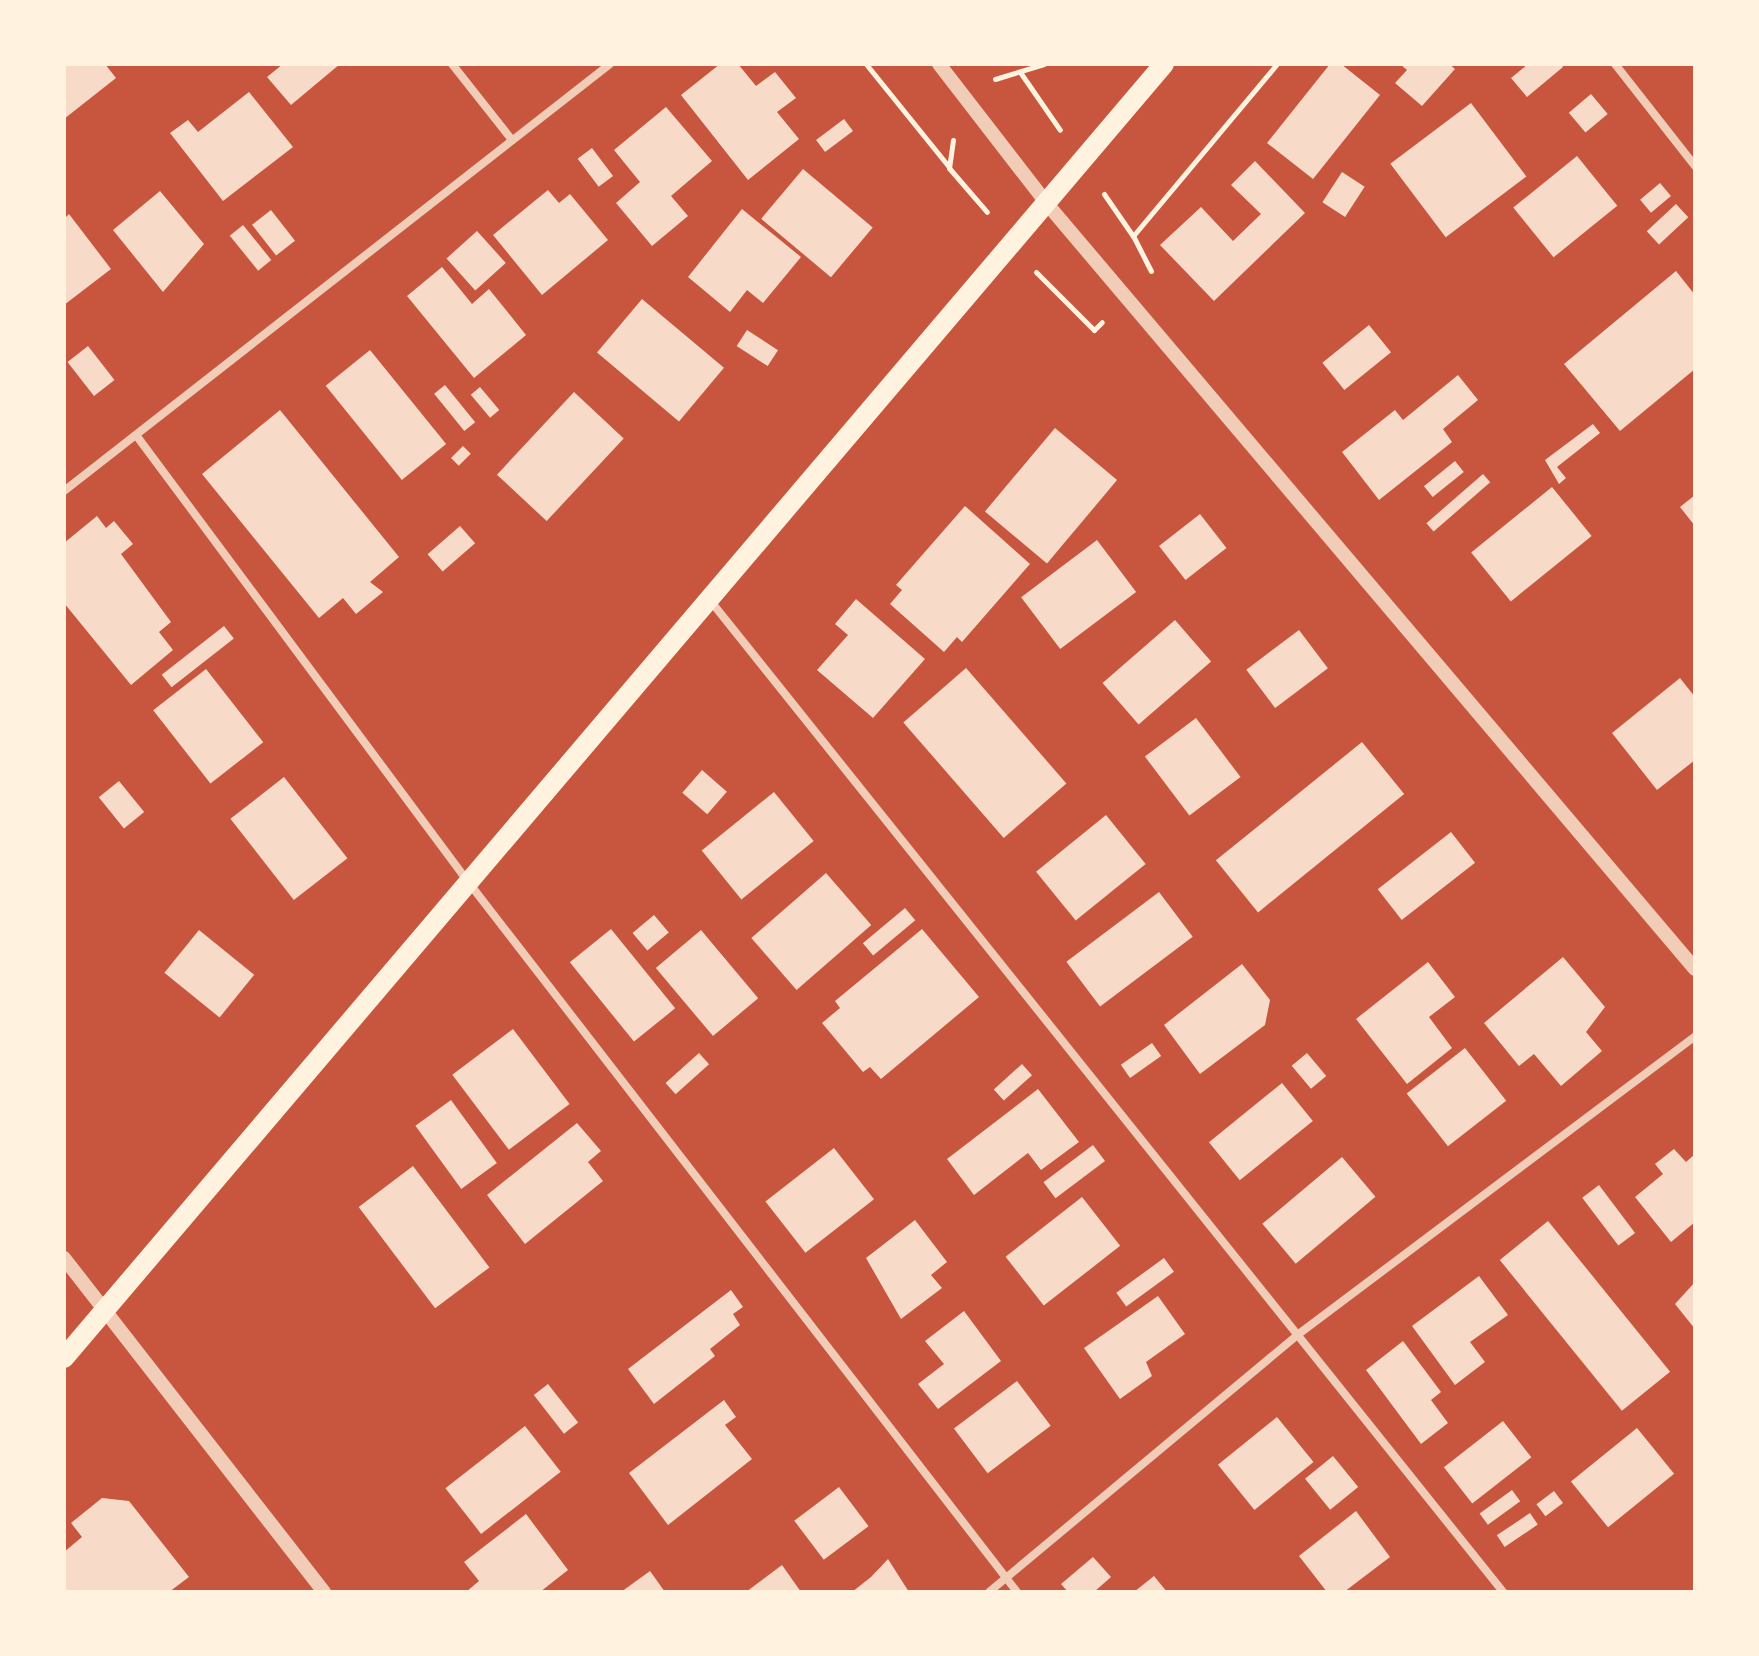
<!DOCTYPE html>
<style>
body{margin:0}
#map{position:relative;width:1759px;height:1656px;overflow:hidden;background:#c8553d;font-family:"Alegreya Sans",sans-serif}
div>[style]{position:absolute}
.building>*{inset:0;background:#f7dbc8;transform-origin:0 0}
.path>*{height:5px;margin:-2.5px;padding:0 2.5px;transform-origin:2.5px;border-radius:2.5px;background:#fff3e0}
.minor>*{height:8px;margin:-4px;padding:0 4px;transform-origin:4px;border-radius:4px;background:#f1ccb7}
.tertiary>*{height:14px;margin:-7px;padding:0 7px;transform-origin:7px;border-radius:7px;background:#f1ccb7}
.primary>*{height:20px;margin:-10px;padding:0 10px;transform-origin:10px;border-radius:10px;background:#fff3e0}
span{translate:-50% -50%;white-space:nowrap;text-align:center;line-height:1.15;-webkit-text-stroke:8px #fff3e0;paint-order:stroke}
.frame{position:absolute;inset:0;border:66px solid #fff3e0;pointer-events:none}
</style>
<div id="map">
<div class="building">
<i style="clip-path:polygon(64px 64px,105px 64px,116px 78px,64px 119px)"></i>
<i style="clip-path:polygon(283px 64px,340px 64px,291px 105px,267px 77px)"></i>
<i style="clip-path:polygon(720px 64px,738px 64px,756px 86px,775px 72px,796px 98px,777px 112px,799px 139px,748px 180px,681px 95px)"></i>
<i style="clip-path:polygon(1330px 64px,1341px 64px,1380px 95px,1313px 179px,1267px 143px)"></i>
<i style="clip-path:polygon(1400px 64px,1449px 64px,1455px 69px,1422px 106px,1395px 83px,1407px 70px)"></i>
<i style="clip-path:polygon(1528px 64px,1561px 64px,1563px 67px,1527px 97px,1511px 78px)"></i>
<i style="clip-path:polygon(249px 92px,293px 147px,223px 201px,170px 133px,188px 120px,198px 132px)"></i>
<i style="left:1591px;top:94px;width:26px;height:29px;rotate:50deg"></i>
<i style="left:1471px;top:103px;width:92px;height:101px;rotate:53deg"></i>
<i style="clip-path:polygon(666px 107px,712px 161px,671px 196px,688px 216px,652px 246px,616px 203px,640px 182px,614px 150px)"></i>
<i style="left:844px;top:119px;width:15px;height:35px;rotate:53deg"></i>
<i style="left:592px;top:148px;width:35px;height:18px;rotate:53deg"></i>
<i style="left:1577px;top:156px;width:64px;height:82px;rotate:51deg"></i>
<i style="clip-path:polygon(1255px 161px,1305px 213px,1214px 301px,1160px 245px,1201px 207px,1233px 241px,1261px 214px,1231px 185px)"></i>
<i style="left:803px;top:169px;width:91px;height:65px;rotate:40deg"></i>
<i style="left:1342px;top:172px;width:27px;height:36px;rotate:33deg"></i>
<i style="left:1660px;top:183px;width:17px;height:26px;rotate:50deg"></i>
<i style="clip-path:polygon(548px 190px,559px 203px,570px 194px,608px 240px,542px 295px,493px 235px)"></i>
<i style="clip-path:polygon(160px 191px,204px 244px,163px 292px,113px 230px)"></i>
<i style="left:1676px;top:204px;width:18px;height:40px;rotate:47deg"></i>
<i style="clip-path:polygon(742px 209px,801px 257px,763px 303px,747px 290px,730px 312px,688px 277px)"></i>
<i style="left:271px;top:210px;width:39px;height:24px;rotate:52deg"></i>
<i style="clip-path:polygon(69px 214px,111px 269px,64px 305px,64px 219px)"></i>
<i style="left:243px;top:225px;width:45px;height:17px;rotate:51deg"></i>
<i style="left:477px;top:231px;width:43px;height:41px;rotate:48deg"></i>
<i style="clip-path:polygon(442px 267px,472px 304px,489px 289px,526px 335px,474px 378px,407px 296px)"></i>
<i style="clip-path:polygon(1676px 271px,1695px 295px,1695px 369px,1620px 431px,1564px 364px)"></i>
<i style="left:642px;top:299px;width:107px;height:70px;rotate:40deg"></i>
<i style="left:1369px;top:325px;width:35px;height:60px;rotate:51deg"></i>
<i style="left:747px;top:330px;width:37px;height:19px;rotate:33deg"></i>
<i style="left:88px;top:346px;width:43px;height:26px;rotate:52deg"></i>
<i style="left:370px;top:350px;width:121px;height:57px;rotate:51deg"></i>
<i style="clip-path:polygon(1458px 375px,1478px 400px,1443px 429px,1452px 442px,1379px 500px,1342px 452px,1395px 410px,1403px 420px)"></i>
<i style="left:445px;top:385px;width:48px;height:14px;rotate:51deg"></i>
<i style="left:480px;top:387px;width:30px;height:12px;rotate:50deg"></i>
<i style="left:574px;top:392px;width:68px;height:113px;rotate:43deg"></i>
<i style="clip-path:polygon(280px 410px,399px 557px,370px 582px,383px 592px,356px 614px,343px 598px,319px 618px,202px 474px)"></i>
<i style="clip-path:polygon(1593px 424px,1600px 433px,1557px 467px,1566px 478px,1559px 484px,1545px 460px)"></i>
<i style="left:1055px;top:428px;width:81px;height:109px;rotate:40deg"></i>
<i style="left:463px;top:446px;width:11px;height:17px;rotate:45deg"></i>
<i style="left:1455px;top:461px;width:14px;height:40px;rotate:51deg"></i>
<i style="left:1483px;top:474px;width:11px;height:75px;rotate:49deg"></i>
<i style="left:1552px;top:487px;width:63px;height:104px;rotate:51deg"></i>
<i style="clip-path:polygon(1695px 495px,1695px 526px,1680px 507px)"></i>
<i style="clip-path:polygon(965px 506px,1030px 564px,962px 642px,957px 637px,944px 652px,890px 604px,902px 590px,896px 585px)"></i>
<i style="left:1200px;top:514px;width:43px;height:52px;rotate:52deg"></i>
<i style="clip-path:polygon(97px 516px,106px 528px,114px 521px,133px 544px,121px 554px,171px 622px,159px 632px,173px 650px,131px 685px,64px 603px,64px 543px)"></i>
<i style="left:460px;top:526px;width:23px;height:43px;rotate:49deg"></i>
<i style="left:1097px;top:540px;width:65px;height:95px;rotate:53deg"></i>
<i style="clip-path:polygon(856px 599px,925px 659px,873px 718px,817px 670px,848px 635px,835px 624px)"></i>
<i style="left:1175px;top:620px;width:55px;height:96px;rotate:49deg"></i>
<i style="left:224px;top:626px;width:16px;height:79px;rotate:52deg"></i>
<i style="left:1299px;top:630px;width:48px;height:66px;rotate:53deg"></i>
<i style="left:966px;top:668px;width:153px;height:83px;rotate:49deg"></i>
<i style="left:206px;top:669px;width:93px;height:67px;rotate:52deg"></i>
<i style="clip-path:polygon(1680px 678px,1695px 697px,1695px 760px,1657px 790px,1612px 733px)"></i>
<i style="left:1196px;top:718px;width:74px;height:64px;rotate:53deg"></i>
<i style="left:1362px;top:742px;width:67px;height:188px;rotate:51deg"></i>
<i style="left:702px;top:770px;width:33px;height:30px;rotate:41deg"></i>
<i style="left:284px;top:777px;width:103px;height:68px;rotate:52deg"></i>
<i style="left:119px;top:781px;width:40px;height:26px;rotate:51deg"></i>
<i style="left:774px;top:792px;width:63px;height:93px;rotate:51deg"></i>
<i style="left:1106px;top:815px;width:63px;height:90px;rotate:51deg"></i>
<i style="left:1451px;top:832px;width:39px;height:93px;rotate:52deg"></i>
<i style="left:826px;top:873px;width:69px;height:99px;rotate:49deg"></i>
<i style="left:1159px;top:892px;width:56px;height:116px;rotate:53deg"></i>
<i style="left:905px;top:908px;width:16px;height:55px;rotate:50deg"></i>
<i style="left:654px;top:915px;width:23px;height:28px;rotate:50deg"></i>
<i style="left:611px;top:929px;width:102px;height:53px;rotate:51deg"></i>
<i style="clip-path:polygon(922px 929px,979px 997px,881px 1079px,870px 1067px,863px 1072px,822px 1023px,840px 1008px,835px 1001px)"></i>
<i style="left:199px;top:930px;width:71px;height:55px;rotate:39deg"></i>
<i style="left:701px;top:930px;width:89px;height:59px;rotate:50deg"></i>
<i style="clip-path:polygon(1563px 957px,1605px 1007px,1586px 1032px,1602px 1051px,1561px 1086px,1534px 1054px,1519px 1066px,1484px 1023px)"></i>
<i style="clip-path:polygon(1428px 962px,1455px 997px,1429px 1017px,1452px 1048px,1407px 1084px,1356px 1019px)"></i>
<i style="clip-path:polygon(1242px 964px,1270px 1000px,1265px 1025px,1200px 1074px,1164px 1025px)"></i>
<i style="left:513px;top:1029px;width:94px;height:76px;rotate:53deg"></i>
<i style="left:1152px;top:1043px;width:16px;height:38px;rotate:55deg"></i>
<i style="left:1465px;top:1048px;width:67px;height:74px;rotate:52deg"></i>
<i style="left:699px;top:1053px;width:15px;height:45px;rotate:48deg"></i>
<i style="left:1307px;top:1053px;width:30px;height:20px;rotate:50deg"></i>
<i style="left:1022px;top:1064px;width:15px;height:38px;rotate:48deg"></i>
<i style="left:1282px;top:1083px;width:49px;height:94px;rotate:51deg"></i>
<i style="clip-path:polygon(1038px 1089px,1079px 1142px,1041px 1170px,1028px 1153px,974px 1195px,947px 1159px)"></i>
<i style="left:451px;top:1100px;width:78px;height:44px;rotate:54deg"></i>
<i style="clip-path:polygon(577px 1123px,601px 1151px,588px 1162px,603px 1181px,525px 1244px,487px 1195px)"></i>
<i style="left:1093px;top:1145px;width:20px;height:62px;rotate:53deg"></i>
<i style="left:834px;top:1148px;width:65px;height:87px;rotate:52deg"></i>
<i style="clip-path:polygon(1674px 1149px,1686px 1162px,1695px 1154px,1695px 1222px,1671px 1242px,1635px 1197px,1663px 1174px,1655px 1164px)"></i>
<i style="left:1342px;top:1157px;width:52px;height:104px;rotate:50deg"></i>
<i style="left:413px;top:1166px;width:127px;height:68px;rotate:53deg"></i>
<i style="left:1599px;top:1185px;width:60px;height:21px;rotate:53deg"></i>
<i style="left:1082px;top:1197px;width:62px;height:97px;rotate:52deg"></i>
<i style="clip-path:polygon(915px 1220px,947px 1262px,931px 1275px,942px 1288px,901px 1319px,866px 1258px)"></i>
<i style="left:1548px;top:1221px;width:194px;height:62px;rotate:51deg"></i>
<i style="left:1164px;top:1258px;width:17px;height:59px;rotate:54deg"></i>
<i style="clip-path:polygon(1479px 1276px,1508px 1315px,1470px 1342px,1485px 1362px,1455px 1385px,1412px 1326px)"></i>
<i style="clip-path:polygon(1695px 1282px,1695px 1329px,1675px 1304px)"></i>
<i style="clip-path:polygon(731px 1290px,743px 1307px,733px 1314px,740px 1325px,710px 1349px,715px 1356px,654px 1404px,628px 1369px)"></i>
<i style="clip-path:polygon(1158px 1296px,1185px 1334px,1146px 1362px,1152px 1376px,1120px 1399px,1084px 1348px)"></i>
<i style="clip-path:polygon(964px 1311px,1001px 1361px,938px 1409px,918px 1384px,944px 1364px,925px 1341px)"></i>
<i style="clip-path:polygon(1403px 1341px,1441px 1392px,1431px 1400px,1448px 1423px,1421px 1444px,1366px 1370px)"></i>
<i style="left:1017px;top:1381px;width:56px;height:79px;rotate:53deg"></i>
<i style="left:548px;top:1384px;width:49px;height:18px;rotate:52deg"></i>
<i style="clip-path:polygon(724px 1400px,736px 1417px,725px 1425px,752px 1459px,668px 1525px,629px 1473px)"></i>
<i style="left:1277px;top:1417px;width:58px;height:76px;rotate:51deg"></i>
<i style="left:1503px;top:1421px;width:46px;height:75px;rotate:52deg"></i>
<i style="left:525px;top:1426px;width:58px;height:101px;rotate:52deg"></i>
<i style="left:1637px;top:1428px;width:59px;height:85px;rotate:51deg"></i>
<i style="left:1333px;top:1456px;width:40px;height:36px;rotate:51deg"></i>
<i style="left:839px;top:1487px;width:49px;height:56px;rotate:53deg"></i>
<i style="left:1512px;top:1490px;width:14px;height:40px;rotate:54deg"></i>
<i style="left:1554px;top:1491px;width:15px;height:22px;rotate:53deg"></i>
<i style="clip-path:polygon(102px 1498px,129px 1501px,189px 1577px,169px 1592px,64px 1592px,64px 1552px,82px 1537px,71px 1523px)"></i>
<i style="clip-path:polygon(1356px 1511px,1390px 1557px,1344px 1592px,1327px 1592px,1299px 1556px)"></i>
<i style="left:1530px;top:1513px;width:14px;height:40px;rotate:56deg"></i>
<i style="clip-path:polygon(526px 1514px,568px 1570px,540px 1592px,466px 1592px,479px 1581px,464px 1562px)"></i>
<i style="clip-path:polygon(1093px 1557px,1111px 1577px,1094px 1592px,1068px 1592px,1061px 1584px)"></i>
<i style="clip-path:polygon(888px 1559px,909px 1592px,852px 1592px,871px 1577px)"></i>
<i style="clip-path:polygon(782px 1565px,801px 1592px,746px 1592px)"></i>
<i style="clip-path:polygon(650px 1571px,665px 1592px,621px 1592px)"></i>
<i style="clip-path:polygon(1154px 1576px,1167px 1592px,1134px 1592px)"></i>
</div>
<div class="path">
<i style="left:866px;top:64px;width:132px;rotate:51.1deg"></i>
<i style="left:1020px;top:72px;width:70px;rotate:55.4deg"></i>
<i style="left:995px;top:79px;width:51px;rotate:-17deg"></i>
<i style="left:953px;top:140px;width:28px;rotate:98deg"></i>
<i style="left:949px;top:168px;width:58px;rotate:49.2deg"></i>
<i style="left:1104px;top:194px;width:51px;rotate:55.4deg"></i>
<i style="left:1151px;top:271px;width:39px;rotate:-117deg"></i>
<i style="left:1133px;top:236px;width:224px;rotate:-50.1deg"></i>
<i style="left:1036px;top:272px;width:82px;rotate:45deg"></i>
<i style="left:1094px;top:330px;width:11px;rotate:-45deg"></i>
</div>
<div class="minor">
<i style="left:452px;top:64px;width:97px;rotate:51.7deg"></i>
<i style="left:1615px;top:64px;width:130px;rotate:51.9deg"></i>
<i style="left:136px;top:435px;width:553px;rotate:53.38deg"></i>
<i style="left:466px;top:879px;width:901px;rotate:52.3deg"></i>
<i style="left:64px;top:491px;width:693px;rotate:-38.03deg"></i>
<i style="left:709px;top:599px;width:1271px;rotate:51.35deg"></i>
<i style="left:989px;top:1592px;width:400px;rotate:-39.8deg"></i>
<i style="left:1296px;top:1336px;width:499px;rotate:-36.9deg"></i>
</div>
<div class="tertiary">
<i style="left:939px;top:64px;width:178px;rotate:52.3deg"></i>
<i style="left:1048px;top:205px;width:1001px;rotate:49.74deg"></i>
<i style="left:64px;top:1258px;width:423px;rotate:52.1deg"></i>
</div>
<div class="primary">
<i style="left:64px;top:1358px;width:1698px;rotate:-49.63deg"></i>
</div>
<div class="frame"></div>
</div>
